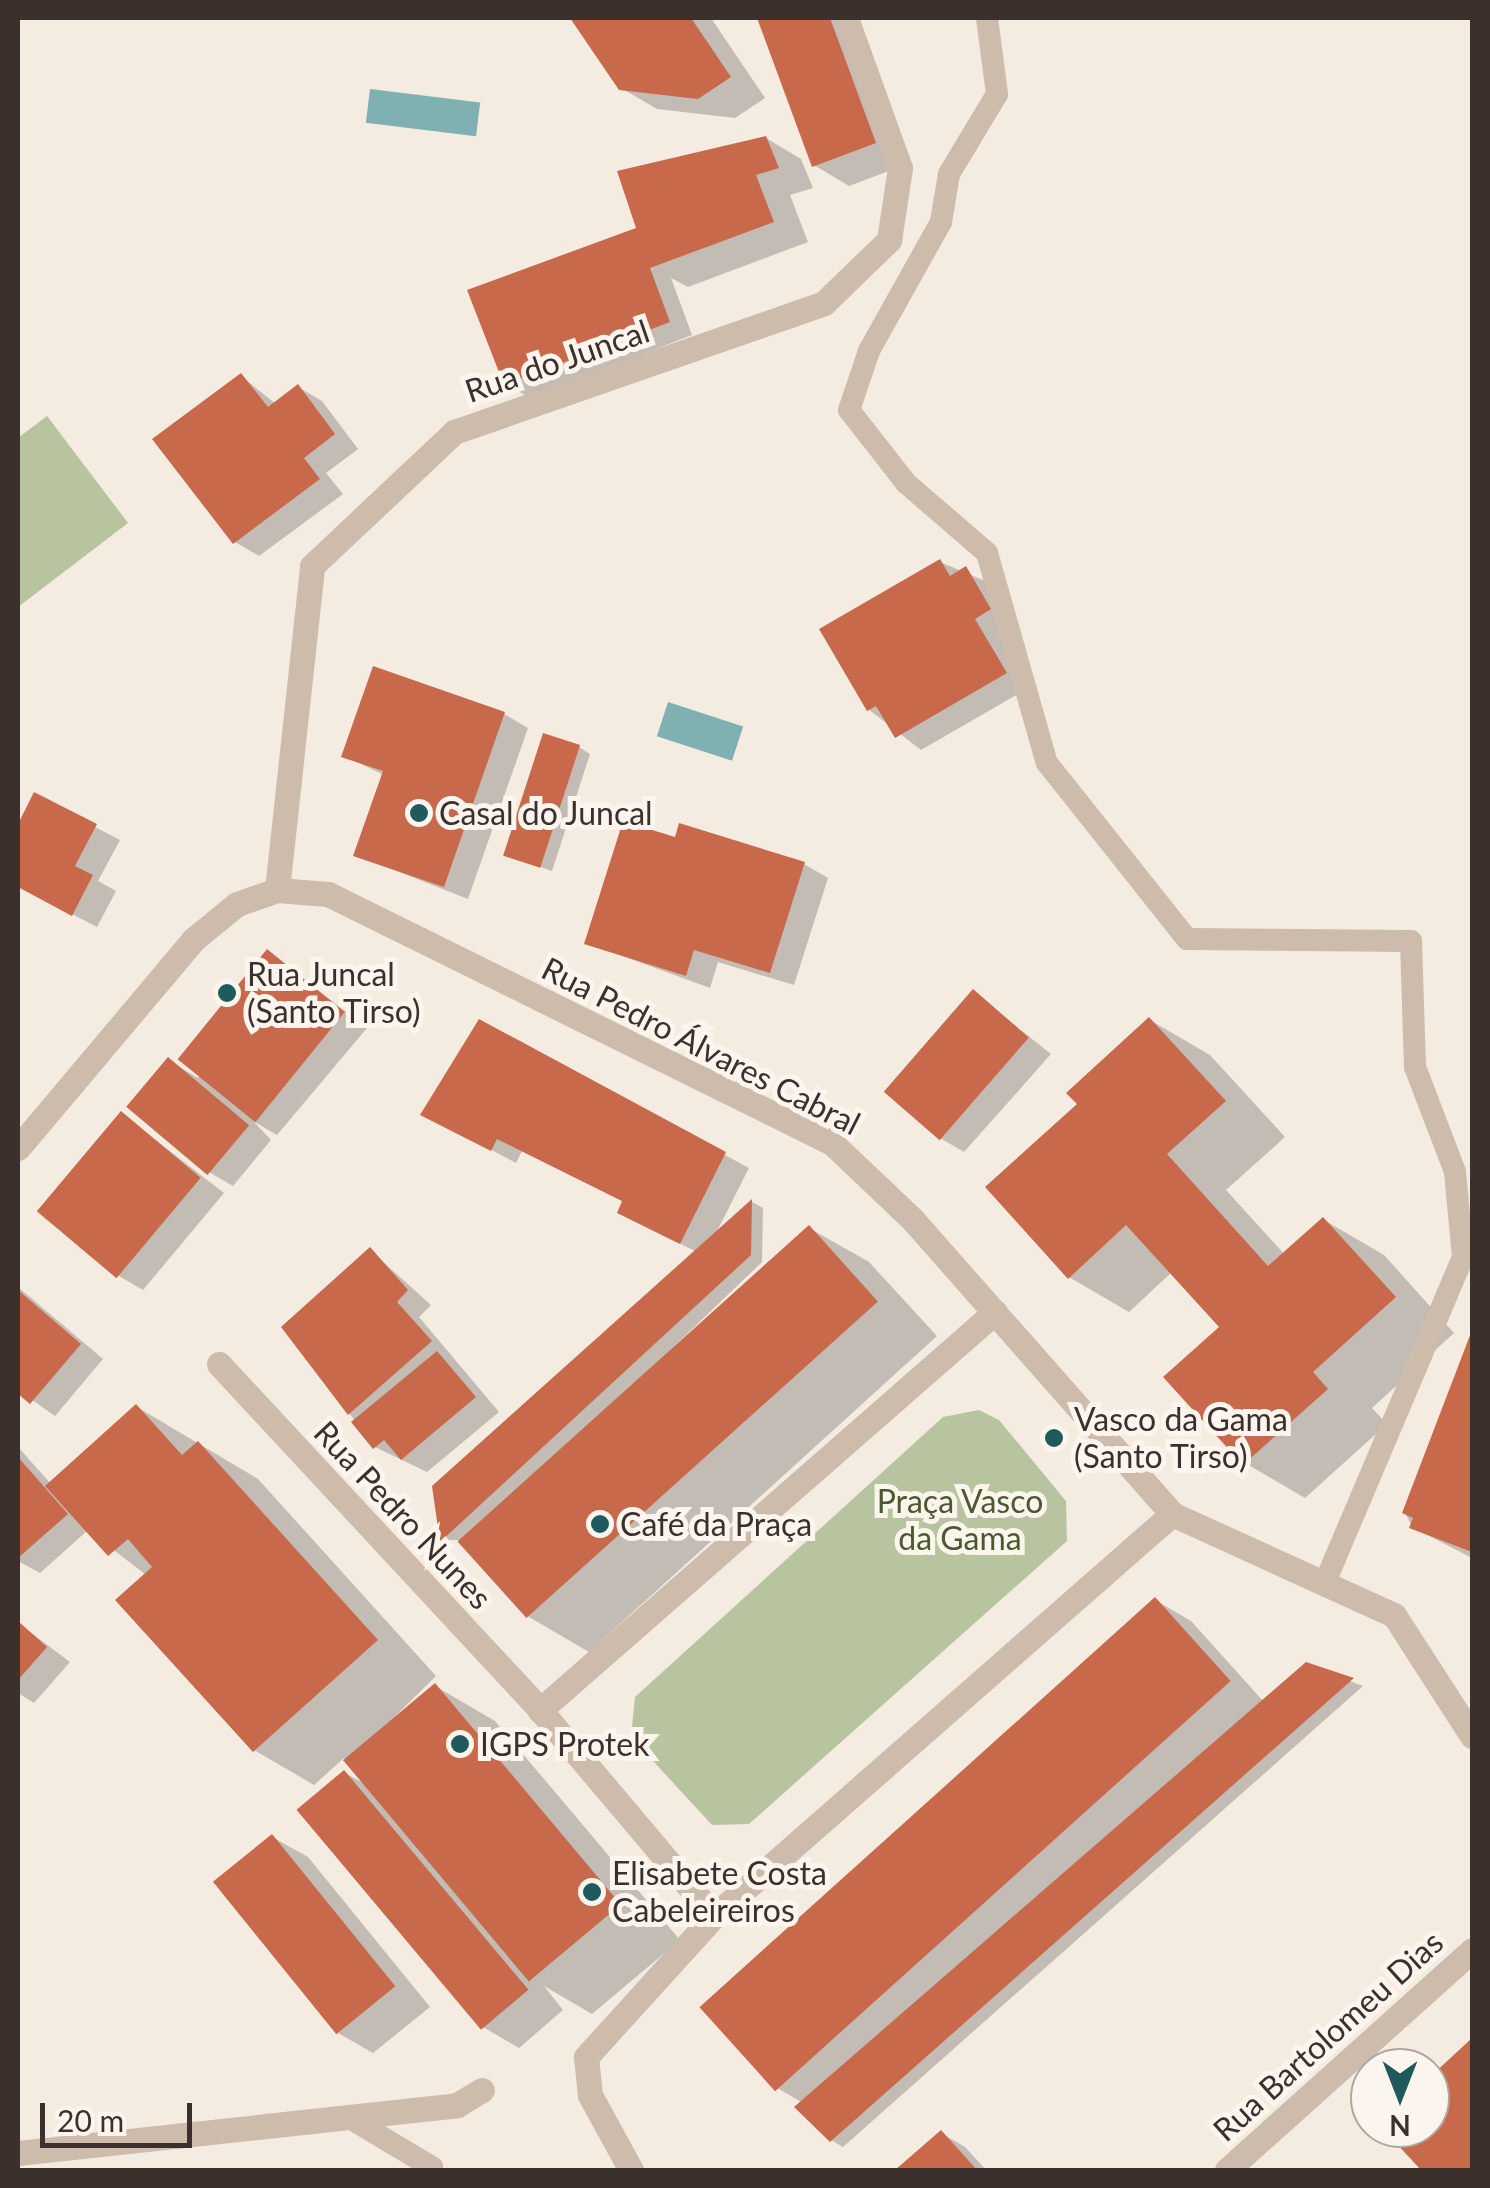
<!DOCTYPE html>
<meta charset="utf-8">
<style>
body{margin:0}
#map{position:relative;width:1490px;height:2188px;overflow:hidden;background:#f4ebe1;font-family:Lato,sans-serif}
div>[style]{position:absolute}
.green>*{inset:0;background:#b8c4a0}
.water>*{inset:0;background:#7fb0b2;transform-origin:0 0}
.shadow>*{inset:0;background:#0003}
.building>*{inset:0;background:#c8694b;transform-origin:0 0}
.service>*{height:22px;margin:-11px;padding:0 11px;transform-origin:11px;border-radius:11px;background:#cdbbac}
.minor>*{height:25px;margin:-12.5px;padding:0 12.5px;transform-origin:12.5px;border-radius:12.5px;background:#cdbbac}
.tertiary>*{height:25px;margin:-12.5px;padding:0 12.5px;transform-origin:12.5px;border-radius:12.5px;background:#cdbbac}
.dots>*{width:28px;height:28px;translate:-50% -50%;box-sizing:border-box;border:5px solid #fbf5ee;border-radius:50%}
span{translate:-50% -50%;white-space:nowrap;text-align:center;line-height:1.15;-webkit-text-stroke:10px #fbf5ee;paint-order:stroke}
.street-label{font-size:32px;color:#3b302b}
.poi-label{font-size:32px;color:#3b302b}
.left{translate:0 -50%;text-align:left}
.park-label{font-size:32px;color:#4a5a2e}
.frame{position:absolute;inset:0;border:20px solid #3b302b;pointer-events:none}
.north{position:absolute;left:1350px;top:2048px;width:100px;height:100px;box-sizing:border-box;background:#fbf5ee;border:2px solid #aea6a0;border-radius:50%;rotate:180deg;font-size:28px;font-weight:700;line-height:40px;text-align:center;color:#3b302b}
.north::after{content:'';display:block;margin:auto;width:35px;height:45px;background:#1f5a5e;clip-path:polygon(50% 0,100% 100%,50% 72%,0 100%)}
.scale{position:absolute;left:40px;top:2103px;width:152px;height:45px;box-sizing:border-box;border:5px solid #3b302b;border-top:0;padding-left:12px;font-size:30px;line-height:35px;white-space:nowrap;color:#3b302b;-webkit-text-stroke:8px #fbf5ee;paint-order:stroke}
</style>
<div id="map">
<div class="green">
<i style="clip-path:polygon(47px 416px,128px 523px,18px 607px,18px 438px)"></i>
<i style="clip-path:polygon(979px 1410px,999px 1420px,1066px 1501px,1067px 1541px,749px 1824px,712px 1825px,631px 1737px,635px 1697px,943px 1417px)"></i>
</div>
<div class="water">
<i style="left:370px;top:89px;width:111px;height:34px;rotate:7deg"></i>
<i style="left:668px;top:702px;width:79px;height:36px;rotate:18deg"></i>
</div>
<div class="shadow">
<i style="clip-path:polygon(573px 18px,711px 18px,765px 98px,735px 118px,657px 109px,621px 88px)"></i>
<i style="clip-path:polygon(759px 18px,857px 18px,910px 163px,849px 186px,814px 165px)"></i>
<i style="clip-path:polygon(766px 138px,801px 159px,813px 188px,790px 195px,808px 242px,688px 287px,671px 278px,692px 335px,530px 398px,506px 384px,635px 231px)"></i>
<i style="clip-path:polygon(241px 376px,276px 404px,298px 387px,322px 401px,358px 449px,326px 473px,343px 494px,259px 556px,235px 542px)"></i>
<i style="clip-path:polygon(940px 562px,990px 583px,1014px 624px,998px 633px,1030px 687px,921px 750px,868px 709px)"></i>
<i style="clip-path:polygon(504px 714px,528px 728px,468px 899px,356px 855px,384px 775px,344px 756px)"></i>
<i style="clip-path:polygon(579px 747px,590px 754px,552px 871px,507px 855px)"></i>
<i style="clip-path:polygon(35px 796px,120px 840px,98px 881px,116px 891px,97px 927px,18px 886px,18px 830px)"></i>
<i style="clip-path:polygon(676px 840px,804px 864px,828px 878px,794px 985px,718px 962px,710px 988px,587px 943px)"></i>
<i style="clip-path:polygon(268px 952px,367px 1028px,277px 1135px,253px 1121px,271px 1140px,233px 1186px,209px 1172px,168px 1060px,198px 1078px)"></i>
<i style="clip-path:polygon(974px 993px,1051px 1054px,964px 1152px,940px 1138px)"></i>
<i style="clip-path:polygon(1150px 1020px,1210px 1055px,1285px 1137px,1226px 1190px,1285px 1255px,1324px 1220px,1384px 1255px,1454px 1333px,1372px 1408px,1387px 1424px,1305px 1498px,1245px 1463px,1222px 1327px,1172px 1272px,1129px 1312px,1069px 1277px,1081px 1105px)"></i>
<i style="clip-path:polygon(480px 1022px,749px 1168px,715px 1235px,752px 1202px,763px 1208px,762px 1262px,613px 1405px,809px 1228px,869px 1262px,937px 1336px,589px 1652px,529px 1617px,460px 1540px,442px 1540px,434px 1487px,697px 1252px,644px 1226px,624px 1202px,522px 1151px,516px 1163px,423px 1114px)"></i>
<i style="clip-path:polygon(122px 1114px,224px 1193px,143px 1290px,119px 1276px)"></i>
<i style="clip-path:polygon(371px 1251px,431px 1305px,419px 1317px,499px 1412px,427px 1472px,375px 1447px,349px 1413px)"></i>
<i style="clip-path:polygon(18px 1287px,103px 1359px,55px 1416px,18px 1390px)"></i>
<i style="clip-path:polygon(1472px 1336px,1472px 1558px,1412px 1527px,1405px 1512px)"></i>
<i style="clip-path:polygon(137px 1407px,258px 1479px,436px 1676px,369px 1742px,435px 1686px,495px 1721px,680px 1940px,592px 2014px,544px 1986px,563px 2010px,519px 2048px,483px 2027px,300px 1811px,345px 1773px,367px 1785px,344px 1758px,314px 1785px,254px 1750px,146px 1575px,88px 1530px,40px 1573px,18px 1561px,18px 1447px,51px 1484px)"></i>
<i style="clip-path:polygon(1155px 1600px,1191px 1621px,1264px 1702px,1307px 1665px,1363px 1686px,843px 2147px,831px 2140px,803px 2103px,774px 2086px)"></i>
<i style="clip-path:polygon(18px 1623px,70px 1662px,34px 1703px,18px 1693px)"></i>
<i style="clip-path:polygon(272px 1837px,308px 1857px,430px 2007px,373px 2053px,338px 2033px)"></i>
<i style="clip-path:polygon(1472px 2042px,1472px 2170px,1424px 2170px,1386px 2128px,1430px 2128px,1430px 2080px)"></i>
<i style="clip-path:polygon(941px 2133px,965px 2147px,986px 2170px,899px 2170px)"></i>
</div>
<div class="building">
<i style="clip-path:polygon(570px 18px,691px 18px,731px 77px,698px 99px,619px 90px)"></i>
<i style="clip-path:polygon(757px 18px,830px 18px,876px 143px,812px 167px)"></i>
<i style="clip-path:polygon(766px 136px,779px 168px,756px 175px,774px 222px,650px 268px,670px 322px,504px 385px,467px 290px,636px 228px,617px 171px)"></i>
<i style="clip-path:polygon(241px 373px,268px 407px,298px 384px,335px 434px,304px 458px,320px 479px,233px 544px,152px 439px)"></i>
<i style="clip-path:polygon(940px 559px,950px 576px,966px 566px,991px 609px,975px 619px,1007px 673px,895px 738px,876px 706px,867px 711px,819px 629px)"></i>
<i style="clip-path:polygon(373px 666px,505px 712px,444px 887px,353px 856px,383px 771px,341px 757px)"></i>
<i style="left:543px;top:733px;width:39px;height:129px;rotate:18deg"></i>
<i style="clip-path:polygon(34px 792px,97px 824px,75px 866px,93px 875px,72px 916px,18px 887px,18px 824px)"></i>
<i style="clip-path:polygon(623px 821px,675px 837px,679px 823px,805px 862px,770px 973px,694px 950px,686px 976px,584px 944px)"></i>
<i style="left:267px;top:949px;width:100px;height:142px;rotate:39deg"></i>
<i style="left:973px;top:989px;width:74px;height:136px;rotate:41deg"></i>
<i style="clip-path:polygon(1149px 1017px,1226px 1101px,1167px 1154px,1268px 1266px,1323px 1217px,1396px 1297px,1313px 1372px,1328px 1389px,1243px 1465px,1163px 1377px,1219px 1327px,1126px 1225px,1068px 1279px,985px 1187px,1077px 1104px,1066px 1093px)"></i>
<i style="clip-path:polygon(479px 1019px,726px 1152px,680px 1244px,617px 1213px,622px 1201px,497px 1139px,491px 1151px,420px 1115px)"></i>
<i style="left:168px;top:1057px;width:106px;height:65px;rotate:40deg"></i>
<i style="left:121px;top:1111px;width:104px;height:131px;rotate:40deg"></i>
<i style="clip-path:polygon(752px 1199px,751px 1255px,440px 1542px,432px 1486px)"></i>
<i style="left:809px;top:1225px;width:103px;height:473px;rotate:48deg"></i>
<i style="clip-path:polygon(370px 1247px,408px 1290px,397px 1302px,432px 1341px,348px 1415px,281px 1327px)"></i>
<i style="clip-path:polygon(18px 1290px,81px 1344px,30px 1404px,18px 1394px)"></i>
<i style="clip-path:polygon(1472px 1330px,1472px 1552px,1409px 1528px,1413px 1518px,1402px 1513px)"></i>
<i style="clip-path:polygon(437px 1351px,476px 1397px,401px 1460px,384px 1440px,373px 1449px,351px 1422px)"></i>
<i style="clip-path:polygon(136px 1404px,182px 1455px,198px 1441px,378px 1640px,253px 1752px,115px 1600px,152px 1567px,128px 1539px,108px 1556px,45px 1486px)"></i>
<i style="clip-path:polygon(18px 1457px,68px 1514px,18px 1558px)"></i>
<i style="left:1155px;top:1597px;width:113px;height:613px;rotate:48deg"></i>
<i style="clip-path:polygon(18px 1621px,47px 1647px,18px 1680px)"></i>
<i style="clip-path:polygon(1306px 1662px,1354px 1678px,830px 2142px,794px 2107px)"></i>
<i style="left:435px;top:1683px;width:289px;height:120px;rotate:50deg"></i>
<i style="left:344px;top:1770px;width:287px;height:62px;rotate:50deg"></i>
<i style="left:272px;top:1834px;width:196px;height:76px;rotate:51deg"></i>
<i style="clip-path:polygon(1472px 2038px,1472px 2170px,1421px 2170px,1382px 2128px,1430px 2128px,1430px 2077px)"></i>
<i style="clip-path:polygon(941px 2130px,977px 2170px,895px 2170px)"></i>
</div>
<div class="service">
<i style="left:987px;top:18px;width:77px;rotate:82.5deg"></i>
<i style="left:997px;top:94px;width:93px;rotate:121deg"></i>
<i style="left:949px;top:174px;width:49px;rotate:99.5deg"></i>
<i style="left:941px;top:222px;width:148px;rotate:119.2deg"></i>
<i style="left:869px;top:351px;width:62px;rotate:108.7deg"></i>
<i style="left:849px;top:410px;width:93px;rotate:52deg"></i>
<i style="left:906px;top:483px;width:107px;rotate:40.8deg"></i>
<i style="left:987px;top:553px;width:218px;rotate:74.1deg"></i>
<i style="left:1047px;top:763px;width:225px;rotate:51.5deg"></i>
<i style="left:1187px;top:939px;width:224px;rotate:0.5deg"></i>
<i style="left:1411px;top:941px;width:126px;rotate:88.2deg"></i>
<i style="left:1415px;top:1067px;width:112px;rotate:69.1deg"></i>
<i style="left:1455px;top:1172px;width:85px;rotate:84.6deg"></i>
<i style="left:1463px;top:1257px;width:351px;rotate:113deg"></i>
<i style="left:348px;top:2117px;width:98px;rotate:30.8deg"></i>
</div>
<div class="minor">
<i style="left:277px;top:890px;width:326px;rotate:-83.8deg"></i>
<i style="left:312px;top:566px;width:195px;rotate:-43.3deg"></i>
<i style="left:454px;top:432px;width:392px;rotate:-19.2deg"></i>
<i style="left:824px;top:303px;width:91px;rotate:-44.1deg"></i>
<i style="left:889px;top:240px;width:73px;rotate:-81.3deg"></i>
<i style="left:900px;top:168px;width:159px;rotate:-109.8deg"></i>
<i style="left:995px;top:1312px;width:605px;rotate:138.82deg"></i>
<i style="left:540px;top:1710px;width:270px;rotate:49.8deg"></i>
<i style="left:714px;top:1916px;width:609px;rotate:-41.27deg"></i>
<i style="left:219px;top:1364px;width:472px;rotate:47.1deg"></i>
<i style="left:18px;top:2153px;width:442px;rotate:-6.2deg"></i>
<i style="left:457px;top:2105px;width:29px;rotate:-31deg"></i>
<i style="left:631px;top:2170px;width:85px;rotate:-118.7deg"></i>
<i style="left:590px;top:2095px;width:38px;rotate:-96deg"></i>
<i style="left:586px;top:2057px;width:190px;rotate:-47.8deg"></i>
<i style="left:1227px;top:2170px;width:329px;rotate:-41.9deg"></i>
</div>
<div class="tertiary">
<i style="left:18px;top:1148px;width:273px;rotate:-49.9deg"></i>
<i style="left:194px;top:939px;width:55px;rotate:-39.1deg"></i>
<i style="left:237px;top:904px;width:42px;rotate:-19.3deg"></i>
<i style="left:277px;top:890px;width:51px;rotate:4.5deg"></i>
<i style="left:328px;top:894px;width:562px;rotate:26.29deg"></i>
<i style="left:832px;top:1143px;width:112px;rotate:43.5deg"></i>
<i style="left:913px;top:1220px;width:392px;rotate:48.6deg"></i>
<i style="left:1172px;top:1514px;width:244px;rotate:24.5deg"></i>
<i style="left:1394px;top:1615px;width:144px;rotate:57.2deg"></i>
</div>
<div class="dots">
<i style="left:419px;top:813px;background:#1f5a5e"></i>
<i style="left:227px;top:993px;background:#1f5a5e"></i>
<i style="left:1054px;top:1438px;background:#1f5a5e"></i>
<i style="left:600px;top:1524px;background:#1f5a5e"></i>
<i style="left:460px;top:1744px;background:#1f5a5e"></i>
<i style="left:592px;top:1892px;background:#1f5a5e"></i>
</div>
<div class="street-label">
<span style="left:557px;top:361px;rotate:-19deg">Rua do Juncal</span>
<span style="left:701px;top:1046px;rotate:27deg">Rua Pedro Álvares Cabral</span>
<span style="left:403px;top:1515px;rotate:47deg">Rua Pedro Nunes</span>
<span style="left:1328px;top:2036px;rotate:-42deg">Rua Bartolomeu Dias</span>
</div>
<div class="poi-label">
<span class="left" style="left:439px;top:813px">Casal do Juncal</span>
<span class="left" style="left:247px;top:993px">Rua Juncal<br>(Santo Tirso)</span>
<span class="left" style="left:1074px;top:1438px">Vasco da Gama<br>(Santo Tirso)</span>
<span class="left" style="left:620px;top:1524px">Café da Praça</span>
<span class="left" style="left:480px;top:1744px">IGPS Protek</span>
<span class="left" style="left:612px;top:1892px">Elisabete Costa<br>Cabeleireiros</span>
</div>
<div class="park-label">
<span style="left:960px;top:1520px">Praça Vasco<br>da Gama</span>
</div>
<div class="frame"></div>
<div class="north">N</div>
<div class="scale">20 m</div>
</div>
